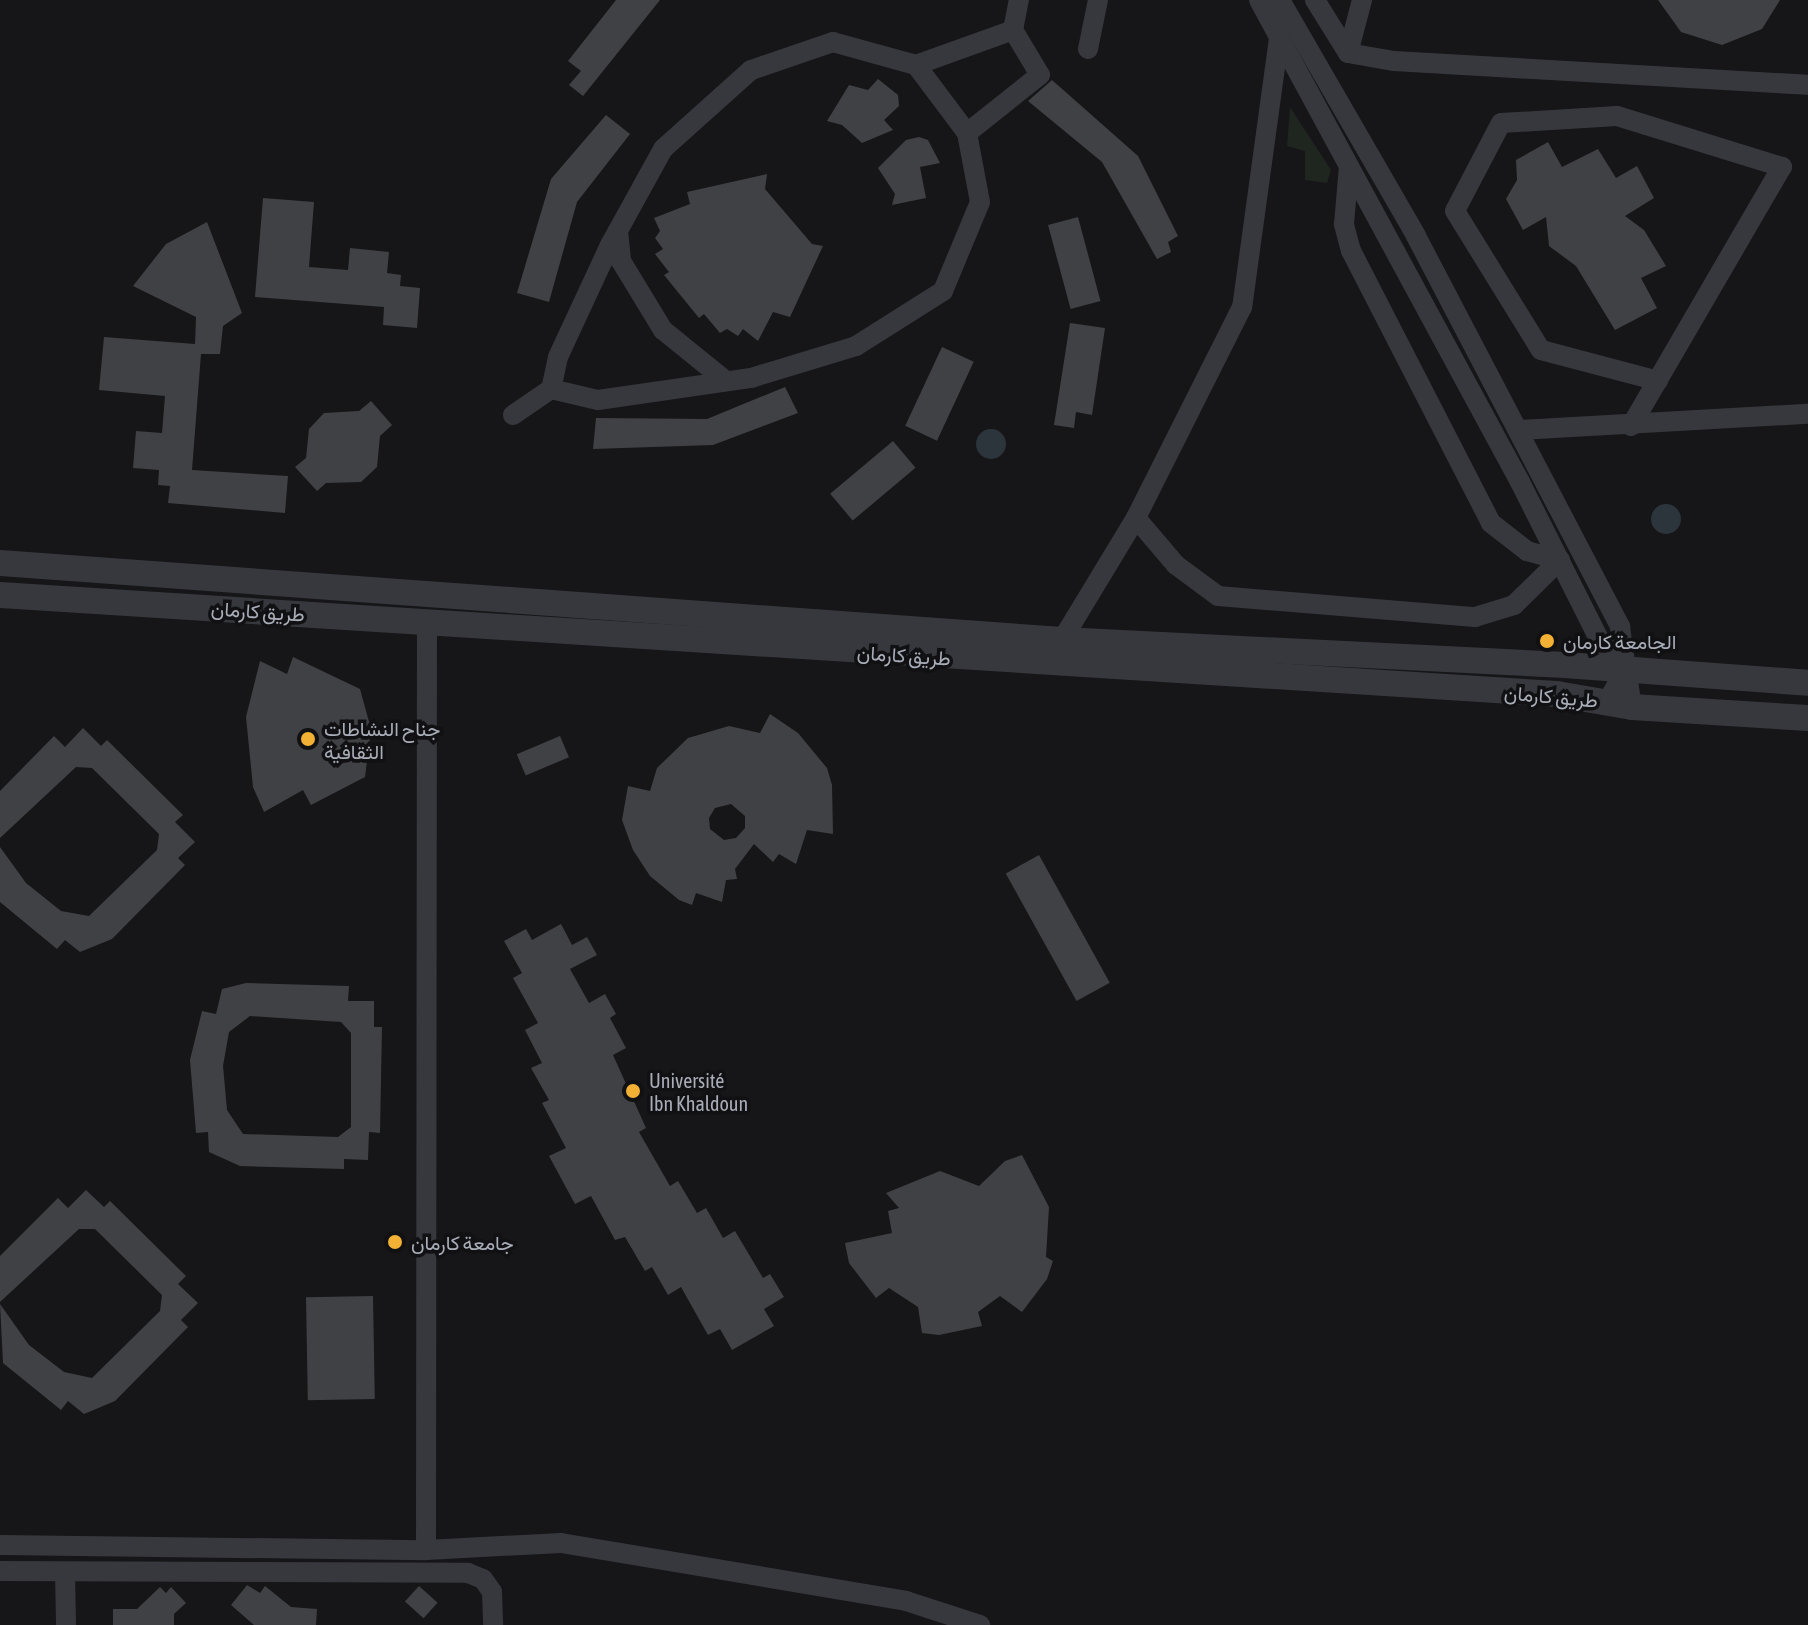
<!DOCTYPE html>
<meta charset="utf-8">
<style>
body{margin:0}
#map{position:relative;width:1808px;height:1625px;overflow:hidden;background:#161618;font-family:"Asap Condensed",Vazirmatn,sans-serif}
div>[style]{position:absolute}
.green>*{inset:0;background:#1e261f}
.water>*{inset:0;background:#2c353c}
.round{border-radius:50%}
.building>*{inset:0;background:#404145;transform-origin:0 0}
.minor>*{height:20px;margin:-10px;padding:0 10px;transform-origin:10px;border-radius:10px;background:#37383d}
.tertiary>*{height:26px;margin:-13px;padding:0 13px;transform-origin:13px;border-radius:13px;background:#37383d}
.dots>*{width:22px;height:22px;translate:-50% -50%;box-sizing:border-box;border:4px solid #111113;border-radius:50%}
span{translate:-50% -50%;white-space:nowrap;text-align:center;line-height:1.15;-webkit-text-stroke:7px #111113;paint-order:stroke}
.street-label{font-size:20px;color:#a8adb8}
.poi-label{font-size:20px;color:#a8adb8}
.left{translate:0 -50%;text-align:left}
</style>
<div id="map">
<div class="green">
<i style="clip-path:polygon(1290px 107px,1331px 170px,1327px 183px,1305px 180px,1305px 151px,1287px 146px)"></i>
</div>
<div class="water">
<i class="round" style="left:976px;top:429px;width:30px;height:30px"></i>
<i class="round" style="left:1651px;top:504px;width:30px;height:30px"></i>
</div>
<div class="building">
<i style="clip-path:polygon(616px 0,660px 0,583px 96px,569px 85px,581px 71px,568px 61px)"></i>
<i style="clip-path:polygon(1658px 0,1780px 0,1762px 29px,1722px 45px,1681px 32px)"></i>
<i style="clip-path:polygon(878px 79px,898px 95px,899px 106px,884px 120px,893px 130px,862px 143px,842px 125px,827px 121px,849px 85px,868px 90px)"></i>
<i style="clip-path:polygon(1052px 80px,1138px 156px,1178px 236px,1168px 242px,1171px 252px,1157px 259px,1102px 162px,1028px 101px)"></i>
<i style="clip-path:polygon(606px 115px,630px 134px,577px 202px,549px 302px,517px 293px,551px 179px)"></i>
<i style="clip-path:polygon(919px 137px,928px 140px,940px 163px,920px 167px,926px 198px,892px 205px,895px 194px,878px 168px,906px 140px)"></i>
<i style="clip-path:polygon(1548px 142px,1562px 167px,1598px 149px,1616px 178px,1637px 166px,1654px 198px,1625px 216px,1644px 230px,1666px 266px,1641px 278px,1657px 308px,1615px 330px,1576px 266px,1549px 246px,1546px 217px,1523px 230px,1506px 199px,1517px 180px,1516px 160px)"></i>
<i style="clip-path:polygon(767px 174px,765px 189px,812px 244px,823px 246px,790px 317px,773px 312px,758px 341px,743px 329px,738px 336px,727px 329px,720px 333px,704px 314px,699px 318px,664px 275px,669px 272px,655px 254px,663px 249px,655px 238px,660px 231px,654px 218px,690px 204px,687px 192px)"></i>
<i style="clip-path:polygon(263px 198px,314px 202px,309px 267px,348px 270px,350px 248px,389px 252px,387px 273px,401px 275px,400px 286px,420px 288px,417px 328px,383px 325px,384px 307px,255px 297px)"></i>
<i style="left:1078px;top:217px;width:87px;height:31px;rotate:75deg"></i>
<i style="clip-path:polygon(207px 222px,242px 313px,223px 326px,220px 354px,201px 354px,192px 470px,288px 476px,285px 513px,168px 503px,170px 486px,158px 485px,159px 470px,133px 468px,136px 431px,162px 433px,165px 396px,99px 390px,104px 337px,195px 344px,196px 317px,133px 286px,166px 244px)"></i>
<i style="clip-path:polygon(1070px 323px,1105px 328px,1092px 415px,1076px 412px,1074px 428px,1054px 425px)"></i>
<i style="left:942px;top:347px;width:35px;height:87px;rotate:25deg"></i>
<i style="clip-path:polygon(785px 387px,798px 413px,713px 445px,593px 449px,596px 418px,707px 419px)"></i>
<i style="clip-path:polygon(371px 401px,392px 425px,380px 436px,377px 467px,361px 482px,326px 483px,317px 491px,295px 467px,306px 458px,309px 429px,324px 413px,359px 411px)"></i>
<i style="left:893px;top:441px;width:35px;height:82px;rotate:50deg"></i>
<i style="clip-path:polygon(293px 657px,360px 689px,371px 729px,365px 777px,311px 805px,303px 790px,264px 812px,253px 787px,246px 717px,260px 661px,287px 674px)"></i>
<i style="clip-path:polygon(evenodd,770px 714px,798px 733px,827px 768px,832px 785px,833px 834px,807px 830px,796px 864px,779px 854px,773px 862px,754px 844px,735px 869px,737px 879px,726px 880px,722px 902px,696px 893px,692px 905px,679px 900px,650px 876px,633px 850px,622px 820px,628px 786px,650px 791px,657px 768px,688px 738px,729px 726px,760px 733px,770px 714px,731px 804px,745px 816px,745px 828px,736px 838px,724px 840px,710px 829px,709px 818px,715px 808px,731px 804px)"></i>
<i style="clip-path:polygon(83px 728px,101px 746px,107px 740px,183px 815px,175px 822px,195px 842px,178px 858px,185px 865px,112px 939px,80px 952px,65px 940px,57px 949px,0 902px,0 847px,26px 883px,61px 911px,89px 916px,157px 850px,159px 834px,92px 768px,76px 767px,0 838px,0 791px,54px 736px,65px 747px)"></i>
<i style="left:560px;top:736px;width:23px;height:47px;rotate:67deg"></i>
<i style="left:1039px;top:855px;width:146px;height:38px;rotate:61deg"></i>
<i style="clip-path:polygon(561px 924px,572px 945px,587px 937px,597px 955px,570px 969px,589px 1003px,605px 994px,616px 1014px,610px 1018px,626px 1048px,613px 1055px,646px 1128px,639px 1132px,670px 1186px,678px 1181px,697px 1213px,706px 1208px,723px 1238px,735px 1231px,763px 1278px,770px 1274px,784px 1297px,764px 1309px,774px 1326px,732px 1350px,720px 1329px,708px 1335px,681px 1287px,668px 1295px,652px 1267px,645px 1271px,625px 1237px,615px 1240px,591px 1196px,575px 1204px,549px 1156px,566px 1148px,542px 1103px,549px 1100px,531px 1068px,542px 1063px,525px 1030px,538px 1023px,513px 978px,522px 973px,504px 941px,526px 929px,532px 940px)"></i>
<i style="clip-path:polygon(evenodd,246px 983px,349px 986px,348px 1001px,374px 1001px,374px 1027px,382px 1027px,380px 1133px,369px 1132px,368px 1160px,344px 1159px,344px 1169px,240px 1166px,209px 1152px,208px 1132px,196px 1133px,190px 1060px,202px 1011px,216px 1014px,222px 989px,246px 983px,250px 1016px,341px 1022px,351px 1033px,351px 1127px,338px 1137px,243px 1134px,227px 1110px,223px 1066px,229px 1032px,250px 1016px)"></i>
<i style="clip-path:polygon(1022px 1155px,1049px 1207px,1046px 1257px,1053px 1261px,1047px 1279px,1022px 1312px,1000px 1296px,978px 1312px,982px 1326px,939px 1335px,922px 1333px,918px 1307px,889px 1288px,876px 1298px,849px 1263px,845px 1243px,892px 1233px,888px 1211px,899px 1208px,886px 1193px,940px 1171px,979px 1186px,1005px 1161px)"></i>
<i style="clip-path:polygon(86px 1190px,104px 1207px,110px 1201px,186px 1276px,178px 1284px,198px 1303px,181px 1320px,188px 1327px,115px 1401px,84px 1414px,68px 1401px,61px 1410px,3px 1363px,0 1304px,29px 1345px,64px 1372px,92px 1378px,160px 1311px,162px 1295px,95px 1229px,79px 1229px,0 1302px,0 1256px,58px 1198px,68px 1208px)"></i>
<i style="left:373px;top:1296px;width:103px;height:67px;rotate:89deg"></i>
<i style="clip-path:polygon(247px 1585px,260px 1593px,265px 1586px,291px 1607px,317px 1609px,316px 1625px,254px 1625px,231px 1605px)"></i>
<i style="left:419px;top:1586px;width:25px;height:21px;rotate:42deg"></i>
<i style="clip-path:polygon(160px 1587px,166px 1593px,171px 1587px,186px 1603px,174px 1614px,174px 1625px,113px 1625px,113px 1609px,137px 1609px)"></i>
</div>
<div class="minor">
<i style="left:1259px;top:0;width:548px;rotate:61.56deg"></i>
<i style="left:1520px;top:482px;width:176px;rotate:63.3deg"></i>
<i style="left:1599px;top:639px;width:40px;rotate:48deg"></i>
<i style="left:1626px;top:669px;width:38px;rotate:81deg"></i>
<i style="left:1280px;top:0;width:272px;rotate:60deg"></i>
<i style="left:1416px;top:236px;width:441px;rotate:62.4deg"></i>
<i style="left:1620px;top:627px;width:42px;rotate:81.9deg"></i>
<i style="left:1626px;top:669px;width:36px;rotate:120deg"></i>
<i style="left:1315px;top:0;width:62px;rotate:58.1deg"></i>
<i style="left:1348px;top:53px;width:47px;rotate:9.9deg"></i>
<i style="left:1394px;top:61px;width:415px;rotate:3.3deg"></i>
<i style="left:1013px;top:30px;width:31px;rotate:-79deg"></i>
<i style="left:1280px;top:31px;width:279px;rotate:97.8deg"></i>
<i style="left:1242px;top:307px;width:236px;rotate:116.7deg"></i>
<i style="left:1136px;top:518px;width:62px;rotate:49.6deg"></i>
<i style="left:1176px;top:565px;width:52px;rotate:36.4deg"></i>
<i style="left:1218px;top:596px;width:258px;rotate:4.7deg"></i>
<i style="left:1475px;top:617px;width:41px;rotate:-17.1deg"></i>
<i style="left:1514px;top:605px;width:64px;rotate:-44.4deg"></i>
<i style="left:1560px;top:560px;width:34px;rotate:-165deg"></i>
<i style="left:1527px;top:551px;width:46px;rotate:-142.1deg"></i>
<i style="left:1491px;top:523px;width:306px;rotate:-117.2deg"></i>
<i style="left:1351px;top:251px;width:28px;rotate:-105deg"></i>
<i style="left:1344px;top:224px;width:58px;rotate:-85.1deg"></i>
<i style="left:1088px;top:49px;width:50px;rotate:-78.5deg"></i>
<i style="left:1348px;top:53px;width:55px;rotate:-75.2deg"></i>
<i style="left:916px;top:65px;width:103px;rotate:-19.8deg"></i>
<i style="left:1013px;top:30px;width:52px;rotate:59deg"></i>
<i style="left:1040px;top:75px;width:93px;rotate:141.5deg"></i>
<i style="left:618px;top:231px;width:30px;rotate:84deg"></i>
<i style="left:621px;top:261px;width:81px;rotate:58.7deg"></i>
<i style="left:663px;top:330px;width:81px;rotate:39deg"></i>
<i style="left:513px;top:415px;width:46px;rotate:-34.4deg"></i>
<i style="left:551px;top:389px;width:48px;rotate:13.2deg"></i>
<i style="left:598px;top:400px;width:155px;rotate:-8.2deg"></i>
<i style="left:751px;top:378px;width:110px;rotate:-16.9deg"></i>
<i style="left:856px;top:346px;width:103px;rotate:-32.3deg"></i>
<i style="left:943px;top:291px;width:96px;rotate:-67.4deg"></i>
<i style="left:980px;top:202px;width:70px;rotate:-100.7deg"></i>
<i style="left:967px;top:133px;width:85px;rotate:-126.9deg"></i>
<i style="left:916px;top:65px;width:86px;rotate:-164.5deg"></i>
<i style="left:833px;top:42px;width:87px;rotate:161.1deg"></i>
<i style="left:751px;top:70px;width:118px;rotate:138.1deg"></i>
<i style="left:663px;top:149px;width:110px;rotate:118.9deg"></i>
<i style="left:610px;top:245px;width:123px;rotate:114.9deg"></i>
<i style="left:558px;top:357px;width:33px;rotate:102deg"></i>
<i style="left:1631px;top:426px;width:300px;rotate:-59.8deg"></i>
<i style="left:1782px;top:167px;width:173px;rotate:-162.8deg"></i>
<i style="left:1617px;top:116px;width:116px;rotate:176.5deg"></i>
<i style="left:1501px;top:123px;width:99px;rotate:117.6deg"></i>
<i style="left:1455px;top:211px;width:163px;rotate:58.3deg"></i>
<i style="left:1541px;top:350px;width:121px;rotate:14.8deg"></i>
<i style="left:1518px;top:430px;width:290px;rotate:-3.2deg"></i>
<i style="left:1062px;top:640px;width:143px;rotate:-58.8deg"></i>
<i style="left:0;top:1545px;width:426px;rotate:0.7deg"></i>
<i style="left:426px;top:1550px;width:135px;rotate:-3deg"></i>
<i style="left:561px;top:1543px;width:350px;rotate:9.5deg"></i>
<i style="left:906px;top:1601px;width:78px;rotate:18deg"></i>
<i style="left:426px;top:1550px;width:929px;rotate:-89.94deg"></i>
<i style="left:0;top:1571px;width:468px;rotate:0.2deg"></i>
<i style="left:468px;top:1573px;width:16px;rotate:22deg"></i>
<i style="left:483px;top:1579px;width:16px;rotate:55deg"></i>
<i style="left:492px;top:1592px;width:33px;rotate:88deg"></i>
<i style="left:65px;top:1572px;width:53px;rotate:88.9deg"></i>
</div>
<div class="tertiary">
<i style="left:0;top:563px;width:1065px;rotate:4.15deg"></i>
<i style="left:1062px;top:640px;width:504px;rotate:2.85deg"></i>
<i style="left:1565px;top:665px;width:244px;rotate:4.2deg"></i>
<i style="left:0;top:595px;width:1560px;rotate:3.64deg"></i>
<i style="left:1557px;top:694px;width:76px;rotate:9.8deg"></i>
<i style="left:1632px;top:707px;width:176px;rotate:3.6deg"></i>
</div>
<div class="dots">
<i style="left:1547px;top:641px;background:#f2b134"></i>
<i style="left:308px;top:739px;background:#f2b134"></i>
<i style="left:633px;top:1091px;background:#f2b134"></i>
<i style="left:395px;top:1242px;background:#f2b134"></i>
</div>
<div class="street-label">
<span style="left:258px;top:611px;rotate:4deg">طريق كارمان</span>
<span style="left:904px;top:655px;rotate:4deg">طريق كارمان</span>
<span style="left:1551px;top:696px;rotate:5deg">طريق كارمان</span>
</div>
<div class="poi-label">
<span class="left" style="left:1563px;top:641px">الجامعة كارمان</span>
<span class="left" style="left:324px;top:740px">جناح النشاطات<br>الثقافية</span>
<span class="left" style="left:649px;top:1092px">Université<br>Ibn Khaldoun</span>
<span class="left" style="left:411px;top:1242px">جامعة كارمان</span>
</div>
</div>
